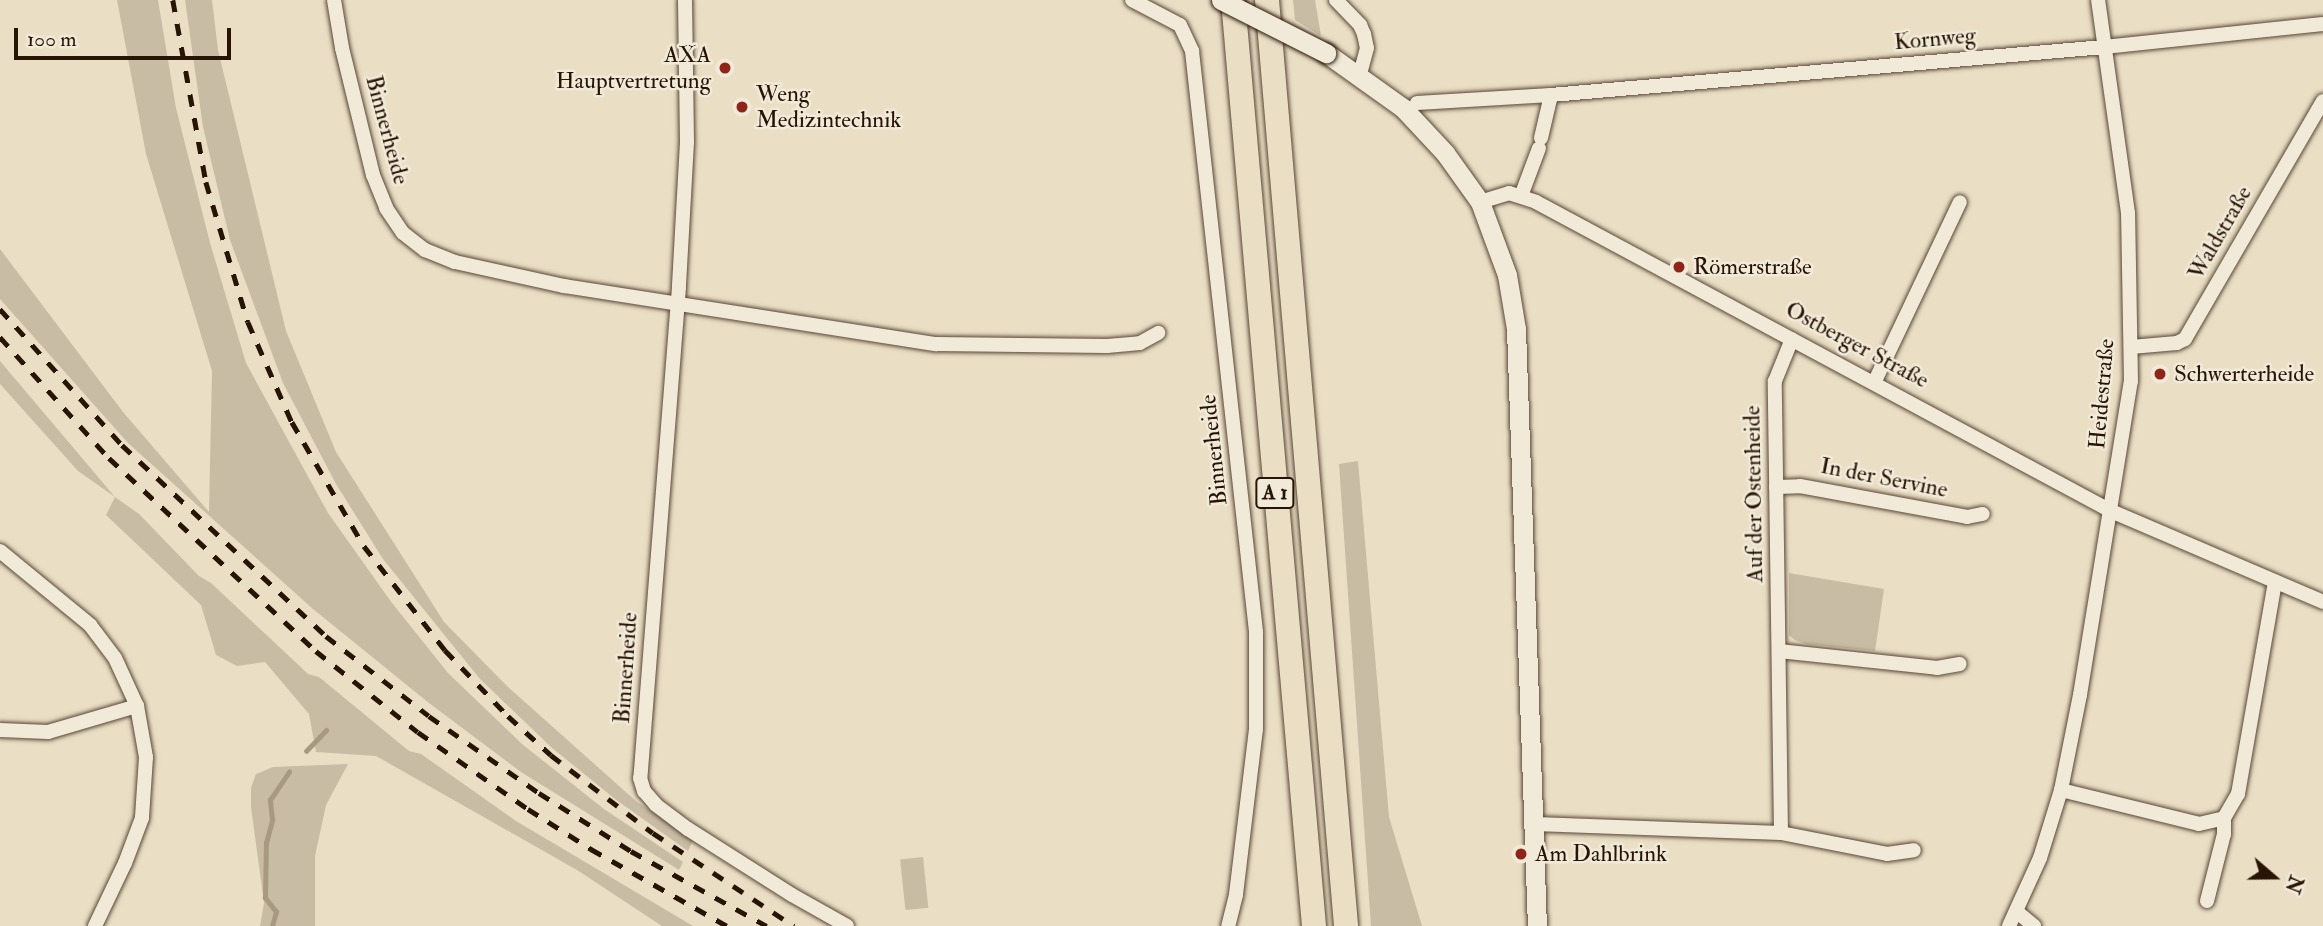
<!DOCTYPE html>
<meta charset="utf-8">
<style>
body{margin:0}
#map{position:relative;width:2323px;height:926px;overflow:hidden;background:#eadec5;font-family:"IM FELL Double Pica",serif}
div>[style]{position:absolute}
.green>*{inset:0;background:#c9bca4;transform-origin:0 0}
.stream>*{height:4.5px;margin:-2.25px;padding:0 2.25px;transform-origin:2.25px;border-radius:2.25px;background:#a89983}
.roads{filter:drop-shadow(0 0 2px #584634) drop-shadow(0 0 2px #584634)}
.street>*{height:14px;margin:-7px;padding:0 7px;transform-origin:7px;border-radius:7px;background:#f1ead9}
.secondary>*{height:19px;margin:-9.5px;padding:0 9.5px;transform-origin:9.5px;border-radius:9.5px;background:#f1ead9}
.highway>*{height:24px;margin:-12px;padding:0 12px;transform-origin:12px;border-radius:12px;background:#eadec5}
.rail>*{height:4.5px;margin-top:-2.25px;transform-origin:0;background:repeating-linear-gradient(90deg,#281404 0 12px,transparent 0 24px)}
.bridges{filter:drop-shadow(0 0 2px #281404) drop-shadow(0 0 2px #281404)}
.secondary-bridge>*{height:19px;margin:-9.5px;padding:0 9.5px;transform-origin:9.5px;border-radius:9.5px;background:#f1ead9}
.dots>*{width:19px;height:19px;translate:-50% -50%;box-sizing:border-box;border:4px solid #f1ead9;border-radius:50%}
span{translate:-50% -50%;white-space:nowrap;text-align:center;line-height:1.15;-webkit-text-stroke:5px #f1ead9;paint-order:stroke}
.shield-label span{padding:2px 5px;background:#f1ead9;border:2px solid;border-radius:5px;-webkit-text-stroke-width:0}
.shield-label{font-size:21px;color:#281404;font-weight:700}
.street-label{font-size:23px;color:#281404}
.poi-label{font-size:23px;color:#281404}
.right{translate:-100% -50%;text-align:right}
.left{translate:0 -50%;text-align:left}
.north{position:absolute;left:2239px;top:842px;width:70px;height:70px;-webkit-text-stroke:5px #f1ead9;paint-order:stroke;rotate:110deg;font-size:19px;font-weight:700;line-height:28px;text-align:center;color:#281404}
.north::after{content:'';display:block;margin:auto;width:24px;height:32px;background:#281404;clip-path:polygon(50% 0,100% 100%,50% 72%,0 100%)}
.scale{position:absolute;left:14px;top:28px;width:217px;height:32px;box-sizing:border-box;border:4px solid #281404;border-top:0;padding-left:9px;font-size:21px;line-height:24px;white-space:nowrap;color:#281404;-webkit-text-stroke:5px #f1ead9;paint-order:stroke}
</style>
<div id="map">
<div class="green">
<i style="clip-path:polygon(117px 0,158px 0,176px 108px,210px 243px,246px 363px,328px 513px,392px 603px,448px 673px,522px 744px,604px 809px,683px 862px,679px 870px,521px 772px,429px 703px,313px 609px,128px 443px,0 299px,0 249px,123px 412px,209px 512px,212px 371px,146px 154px)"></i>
<i style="clip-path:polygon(185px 0,212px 0,218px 50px,286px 331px,336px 452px,444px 622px,508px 687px,637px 802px,694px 838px,688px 851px,615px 799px,551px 747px,480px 679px,383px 559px,336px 484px,283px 383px,230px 240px,203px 127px)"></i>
<i style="clip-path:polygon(1293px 0,1315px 0,1321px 36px,1295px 20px)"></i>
<i style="clip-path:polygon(0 361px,115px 497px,139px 514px,199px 576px,211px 583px,308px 674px,319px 677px,409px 751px,421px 754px,516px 821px,693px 926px,662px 926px,577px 870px,376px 756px,316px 752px,309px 714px,265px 662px,237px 666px,216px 655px,201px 605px,106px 515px,115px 497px,78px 471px,0 384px)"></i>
<i style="clip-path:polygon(1358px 461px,1389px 817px,1422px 926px,1371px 926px,1339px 464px)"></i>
<i style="clip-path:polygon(1789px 573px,1884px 589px,1875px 651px,1806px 644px,1795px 640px,1789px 635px)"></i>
<i style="clip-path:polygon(348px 764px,326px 805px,315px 856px,315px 926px,260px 926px,264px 903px,251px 807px,251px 788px,256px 774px,273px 767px)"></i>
<i style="left:923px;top:857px;width:51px;height:23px;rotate:84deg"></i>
</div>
<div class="stream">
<i style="left:306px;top:751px;width:29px;rotate:-46deg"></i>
<i style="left:272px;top:926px;width:15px;rotate:-74deg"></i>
<i style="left:276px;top:912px;width:18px;rotate:-128deg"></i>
<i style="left:265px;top:898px;width:55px;rotate:-89deg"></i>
<i style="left:266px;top:843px;width:24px;rotate:-75deg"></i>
<i style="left:272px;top:820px;width:20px;rotate:-96deg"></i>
<i style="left:270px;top:800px;width:34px;rotate:-56deg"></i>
</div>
<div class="roads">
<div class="street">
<i style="left:334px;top:0;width:49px;rotate:80.5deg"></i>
<i style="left:342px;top:48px;width:131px;rotate:76.3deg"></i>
<i style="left:373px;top:175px;width:35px;rotate:68deg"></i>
<i style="left:386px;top:208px;width:30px;rotate:56deg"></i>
<i style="left:403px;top:233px;width:28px;rotate:38deg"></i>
<i style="left:425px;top:250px;width:32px;rotate:22deg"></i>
<i style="left:455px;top:262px;width:112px;rotate:12.4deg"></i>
<i style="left:564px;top:286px;width:376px;rotate:8.9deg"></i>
<i style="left:936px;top:344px;width:171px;rotate:0.7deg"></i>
<i style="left:1107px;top:346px;width:33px;rotate:-5deg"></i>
<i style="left:1140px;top:343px;width:21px;rotate:-29deg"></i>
<i style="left:685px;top:0;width:142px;rotate:89.2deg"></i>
<i style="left:687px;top:142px;width:145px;rotate:93.2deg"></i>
<i style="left:679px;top:287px;width:493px;rotate:94.5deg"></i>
<i style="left:640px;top:778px;width:14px;rotate:73deg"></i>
<i style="left:644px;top:791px;width:18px;rotate:49deg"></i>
<i style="left:656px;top:805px;width:40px;rotate:37deg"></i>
<i style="left:688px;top:829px;width:123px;rotate:32.4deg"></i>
<i style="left:792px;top:895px;width:63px;rotate:29.4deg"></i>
<i style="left:1132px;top:0;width:54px;rotate:27.5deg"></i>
<i style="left:1180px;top:25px;width:29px;rotate:65deg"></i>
<i style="left:1192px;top:51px;width:585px;rotate:83.71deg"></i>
<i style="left:1256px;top:632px;width:97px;rotate:90deg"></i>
<i style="left:1256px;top:729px;width:167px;rotate:96.9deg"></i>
<i style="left:1236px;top:895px;width:32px;rotate:104deg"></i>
<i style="left:1336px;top:0;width:35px;rotate:46deg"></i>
<i style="left:1360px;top:25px;width:10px;rotate:66deg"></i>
<i style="left:1364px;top:34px;width:14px;rotate:78deg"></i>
<i style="left:1367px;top:48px;width:28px;rotate:105deg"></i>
<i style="left:1417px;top:103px;width:134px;rotate:-3.4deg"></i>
<i style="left:1551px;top:95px;width:555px;rotate:-4.96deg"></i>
<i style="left:2104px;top:47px;width:220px;rotate:-6deg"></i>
<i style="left:1541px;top:138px;width:44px;rotate:-76.9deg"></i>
<i style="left:1521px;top:196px;width:51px;rotate:-69.4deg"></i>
<i style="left:1480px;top:202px;width:30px;rotate:-17deg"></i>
<i style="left:1509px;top:193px;width:28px;rotate:18deg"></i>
<i style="left:1536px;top:202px;width:653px;rotate:28.25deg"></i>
<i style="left:2111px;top:511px;width:231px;rotate:23.2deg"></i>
<i style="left:2131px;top:347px;width:46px;rotate:-5deg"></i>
<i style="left:2177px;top:343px;width:9px;rotate:-27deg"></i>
<i style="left:2185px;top:339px;width:275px;rotate:-59.9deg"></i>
<i style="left:1874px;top:383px;width:200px;rotate:-64.6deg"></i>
<i style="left:1776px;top:487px;width:24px;rotate:-2deg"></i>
<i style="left:1800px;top:486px;width:170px;rotate:10.5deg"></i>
<i style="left:1967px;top:517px;width:16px;rotate:-11deg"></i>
<i style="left:0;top:551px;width:117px;rotate:39.4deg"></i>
<i style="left:90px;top:625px;width:41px;rotate:52.9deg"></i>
<i style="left:115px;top:658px;width:53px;rotate:65.4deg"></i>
<i style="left:137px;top:706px;width:52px;rotate:80deg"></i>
<i style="left:146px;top:757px;width:61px;rotate:93.8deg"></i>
<i style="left:142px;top:818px;width:48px;rotate:110.7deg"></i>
<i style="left:125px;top:863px;width:70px;rotate:115.5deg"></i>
<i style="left:1779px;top:651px;width:159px;rotate:6.1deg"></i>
<i style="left:1937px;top:668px;width:23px;rotate:-10deg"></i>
<i style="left:0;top:730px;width:48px;rotate:2.4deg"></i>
<i style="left:48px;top:732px;width:93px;rotate:-16.3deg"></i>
<i style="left:2061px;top:790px;width:142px;rotate:13.8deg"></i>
<i style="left:2199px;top:824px;width:26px;rotate:-13deg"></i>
<i style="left:2224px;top:818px;width:28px;rotate:-60deg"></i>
<i style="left:2238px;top:794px;width:214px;rotate:-80.1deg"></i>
<i style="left:1535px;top:824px;width:246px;rotate:2.1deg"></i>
<i style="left:1781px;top:833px;width:108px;rotate:11.2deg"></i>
<i style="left:1887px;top:854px;width:27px;rotate:-8deg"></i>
<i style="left:1781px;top:833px;width:452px;rotate:-90.8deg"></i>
<i style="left:1775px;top:381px;width:45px;rotate:-68deg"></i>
<i style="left:2207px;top:901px;width:69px;rotate:-75.8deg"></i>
<i style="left:2224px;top:834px;width:16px;rotate:-90deg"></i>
<i style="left:2017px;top:912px;width:22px;rotate:39deg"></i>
<i style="left:2009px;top:926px;width:75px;rotate:-65.5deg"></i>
<i style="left:2040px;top:858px;width:71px;rotate:-72.8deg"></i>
<i style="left:2061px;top:790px;width:97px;rotate:-78.7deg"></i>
<i style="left:2080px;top:695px;width:318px;rotate:-80.8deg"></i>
<i style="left:2131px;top:381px;width:168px;rotate:-91deg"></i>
<i style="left:2128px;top:213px;width:215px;rotate:-98deg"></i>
</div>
<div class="secondary">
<i style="left:1326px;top:53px;width:95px;rotate:35.5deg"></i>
<i style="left:1403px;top:108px;width:62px;rotate:47deg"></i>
<i style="left:1445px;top:153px;width:60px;rotate:54.5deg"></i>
<i style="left:1480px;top:202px;width:78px;rotate:69.7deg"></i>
<i style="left:1507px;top:275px;width:55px;rotate:80.5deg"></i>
<i style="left:1516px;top:329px;width:597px;rotate:87.99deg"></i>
</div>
<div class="highway">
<i style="left:1233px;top:0;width:930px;rotate:85deg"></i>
<i style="left:1267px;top:0;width:929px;rotate:85.12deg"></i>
</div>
</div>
<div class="rail">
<i style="left:173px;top:0;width:185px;rotate:79.7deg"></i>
<i style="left:206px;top:182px;width:146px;rotate:73.3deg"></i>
<i style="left:248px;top:322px;width:109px;rotate:66.3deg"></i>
<i style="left:292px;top:422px;width:143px;rotate:59.9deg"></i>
<i style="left:364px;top:546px;width:132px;rotate:52.1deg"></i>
<i style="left:445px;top:650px;width:91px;rotate:46.3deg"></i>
<i style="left:508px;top:716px;width:58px;rotate:42.2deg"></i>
<i style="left:551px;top:755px;width:128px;rotate:37.4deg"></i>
<i style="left:653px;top:833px;width:169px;rotate:33.4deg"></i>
<i style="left:0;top:309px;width:183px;rotate:48.1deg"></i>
<i style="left:122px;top:445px;width:279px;rotate:43.1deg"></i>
<i style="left:326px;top:636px;width:130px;rotate:37.8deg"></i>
<i style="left:429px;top:716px;width:134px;rotate:35deg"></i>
<i style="left:539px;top:793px;width:109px;rotate:32.2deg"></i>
<i style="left:631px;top:851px;width:155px;rotate:28.9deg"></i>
<i style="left:0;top:337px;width:163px;rotate:48deg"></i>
<i style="left:109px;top:458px;width:283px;rotate:43deg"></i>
<i style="left:316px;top:651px;width:130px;rotate:38.5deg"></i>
<i style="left:418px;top:732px;width:134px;rotate:35deg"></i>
<i style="left:528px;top:809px;width:75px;rotate:32.4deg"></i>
<i style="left:591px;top:849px;width:156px;rotate:29.5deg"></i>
</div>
<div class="bridges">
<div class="secondary-bridge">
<i style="left:1221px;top:0;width:118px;rotate:26.8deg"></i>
</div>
</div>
<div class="dots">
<i style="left:725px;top:68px;background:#8f2418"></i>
<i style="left:742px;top:107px;background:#8f2418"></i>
<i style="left:1679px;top:267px;background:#8f2418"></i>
<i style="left:2160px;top:374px;background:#8f2418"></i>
<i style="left:1521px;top:854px;background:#8f2418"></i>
</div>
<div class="shield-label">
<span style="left:1275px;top:493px">A 1</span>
</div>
<div class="street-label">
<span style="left:1935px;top:39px;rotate:-5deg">Kornweg</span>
<span style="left:387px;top:130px;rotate:75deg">Binnerheide</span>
<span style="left:2220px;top:233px;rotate:-60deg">Waldstraße</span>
<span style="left:1857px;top:345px;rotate:28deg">Ostberger Straße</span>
<span style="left:2102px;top:394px;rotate:-85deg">Heidestraße</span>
<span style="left:1214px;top:450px;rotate:-96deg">Binnerheide</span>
<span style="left:1884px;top:478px;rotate:11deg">In der Servine</span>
<span style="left:1754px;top:494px;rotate:-91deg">Auf der Ostenheide</span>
<span style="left:626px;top:668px;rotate:-86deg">Binnerheide</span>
</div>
<div class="poi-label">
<span class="right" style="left:711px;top:68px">AXA<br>Hauptvertretung</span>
<span class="left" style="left:756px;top:107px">Weng<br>Medizintechnik</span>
<span class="left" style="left:1693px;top:267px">Römerstraße</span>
<span class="left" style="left:2174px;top:374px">Schwerterheide</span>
<span class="left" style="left:1535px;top:854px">Am Dahlbrink</span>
</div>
<div class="north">N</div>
<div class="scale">100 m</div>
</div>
